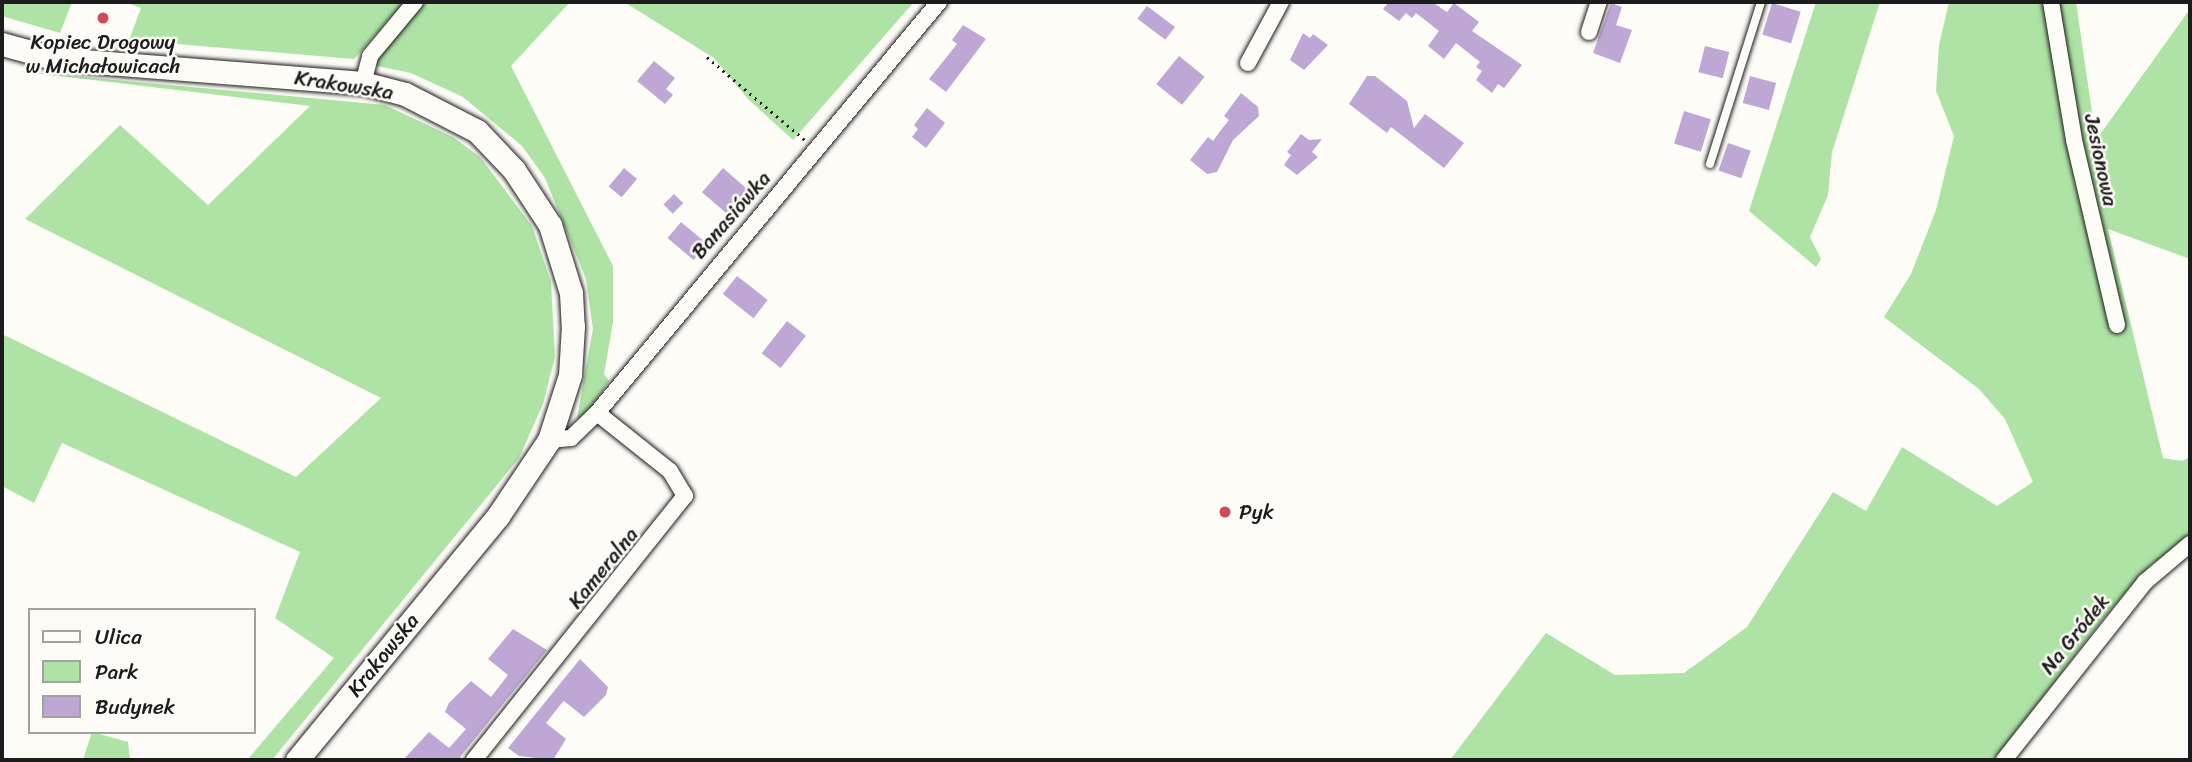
<!DOCTYPE html>
<meta charset="utf-8">
<style>
body{margin:0}
#map{position:relative;width:2192px;height:762px;overflow:hidden;background:#fdfcf7;font-family:Sriracha,sans-serif}
div>[style]{position:absolute}
.green>*{inset:0;background:#aee3a5}
.building>*{inset:0;background:#bea7d5;transform-origin:0 0}
.path>*{height:2.5px;margin-top:-1.25px;transform-origin:0;background:repeating-linear-gradient(90deg,#1c1c1c 0 2px,transparent 0 7px)}
.roads{filter:drop-shadow(0 0 2px #1c1c1c) drop-shadow(0 0 2px #1c1c1c)}
.lane>*{height:8px;margin:-4px;padding:0 4px;transform-origin:4px;border-radius:4px;background:#fdfcf7}
.street>*{height:16px;margin:-8px;padding:0 8px;transform-origin:8px;border-radius:8px;background:#fdfcf7}
.secondary>*{height:23px;margin:-11.5px;padding:0 11.5px;transform-origin:11.5px;border-radius:11.5px;background:#fdfcf7}
.dots>*{width:19px;height:19px;translate:-50% -50%;box-sizing:border-box;border:4px solid #fdfcf7;border-radius:50%}
span{translate:-50% -50%;white-space:nowrap;text-align:center;line-height:1.15;-webkit-text-stroke:5px #fdfcf7;paint-order:stroke}
.poi-label{font-size:21px;color:#1c1c1c}
.left{translate:0 -50%;text-align:left}
.street-label{font-size:21px;color:#1c1c1c}
.frame{position:absolute;inset:0;border:4px solid #1c1c1c;pointer-events:none}
.legend{position:absolute;left:28px;top:608px;width:228px;height:126px;box-sizing:border-box;background:#fdfcf7;border:2px solid #a3a29f;margin:0;padding:9px 12px;list-style:none;font-size:21px;color:#1c1c1c}
.legend li{display:flex;align-items:center;gap:14px;height:35px}
.legend b{width:35px;border:2px solid #a3a29f}
</style>
<div id="map">
<div class="green">
<i style="clip-path:polygon(2px 2px,72px 2px,60px 33px,2px 16px)"></i>
<i style="clip-path:polygon(125px 2px,404px 2px,354px 59px,129px 40px,141px 8px)"></i>
<i style="clip-path:polygon(425px 2px,570px 2px,511px 66px,613px 266px,613px 322px,604px 374px,609px 381px,583px 420px,577px 418px,593px 329px,586px 279px,545px 178px,522px 146px,463px 97px,411px 73px,372px 65px)"></i>
<i style="clip-path:polygon(624px 2px,914px 2px,793px 140px,748px 99px,714px 58px)"></i>
<i style="clip-path:polygon(1816px 2px,1880px 2px,1832px 152px,1828px 195px,1810px 237px,1821px 259px,1816px 267px,1749px 211px)"></i>
<i style="clip-path:polygon(1949px 2px,2076px 2px,2096px 140px,2190px 9px,2190px 259px,2108px 229px,2163px 458px,2182px 461px,2190px 457px,2190px 536px,2152px 564px,2104px 618px,1994px 760px,1450px 760px,1546px 633px,1615px 675px,1684px 673px,1747px 627px,1833px 492px,1866px 511px,1902px 447px,1997px 506px,2033px 482px,2005px 419px,1979px 389px,1884px 317px,1911px 274px,1936px 210px,1954px 136px,1936px 91px,1939px 45px)"></i>
<i style="clip-path:polygon(18px 71px,385px 105px,453px 137px,480px 157px,532px 226px,551px 282px,555px 357px,543px 404px,519px 458px,272px 760px,247px 760px,334px 658px,275px 618px,300px 552px,62px 443px,34px 503px,2px 486px,2px 334px,296px 477px,381px 398px,25px 219px,120px 125px,208px 205px,310px 106px)"></i>
<i style="clip-path:polygon(92px 732px,128px 742px,130px 760px,83px 760px)"></i>
</div>
<div class="building">
<i style="clip-path:polygon(1389px 2px,1432px 2px,1447px 12px,1454px 3px,1479px 22px,1472px 31px,1522px 65px,1504px 88px,1498px 84px,1492px 93px,1476px 80px,1482px 71px,1476px 67px,1480px 62px,1456px 43px,1444px 59px,1428px 46px,1439px 31px,1416px 13px,1412px 18px,1406px 13px,1399px 21px,1383px 9px)"></i>
<i style="clip-path:polygon(1611px 3px,1622px 7px,1616px 25px,1632px 30px,1620px 63px,1593px 53px)"></i>
<i style="left:1772px;top:3px;width:30px;height:33px;rotate:17deg"></i>
<i style="left:1147px;top:6px;width:35px;height:16px;rotate:37deg"></i>
<i style="clip-path:polygon(963px 25px,986px 39px,946px 92px,929px 79px,957px 44px,952px 40px)"></i>
<i style="clip-path:polygon(1303px 33px,1310px 38px,1313px 34px,1328px 45px,1304px 70px,1290px 60px)"></i>
<i style="left:1705px;top:46px;width:25px;height:27px;rotate:14deg"></i>
<i style="left:1179px;top:56px;width:33px;height:36px;rotate:39deg"></i>
<i style="clip-path:polygon(654px 61px,675px 78px,666px 89px,673px 95px,665px 104px,637px 81px)"></i>
<i style="clip-path:polygon(1367px 76px,1375px 76px,1407px 101px,1414px 128px,1425px 114px,1464px 143px,1444px 168px,1391px 127px,1387px 133px,1349px 104px)"></i>
<i style="left:1750px;top:76px;width:27px;height:28px;rotate:15deg"></i>
<i style="clip-path:polygon(1241px 93px,1258px 107px,1259px 116px,1233px 140px,1217px 172px,1207px 174px,1190px 160px,1208px 137px,1213px 141px,1221px 130px,1229px 120px,1224px 116px)"></i>
<i style="clip-path:polygon(927px 108px,945px 123px,926px 148px,912px 137px,918px 129px,914px 125px)"></i>
<i style="left:1684px;top:111px;width:28px;height:34px;rotate:17deg"></i>
<i style="clip-path:polygon(1301px 134px,1309px 140px,1322px 139px,1312px 152px,1318px 157px,1297px 175px,1284px 165px,1291px 155px,1287px 152px)"></i>
<i style="left:1728px;top:143px;width:24px;height:29px;rotate:19deg"></i>
<i style="left:624px;top:168px;width:17px;height:24px;rotate:40deg"></i>
<i style="left:723px;top:168px;width:33px;height:32px;rotate:41deg"></i>
<i style="left:674px;top:194px;width:13px;height:15px;rotate:45deg"></i>
<i style="left:681px;top:222px;width:34px;height:21px;rotate:40deg"></i>
<i style="left:737px;top:276px;width:39px;height:23px;rotate:38deg"></i>
<i style="left:787px;top:321px;width:24px;height:41px;rotate:38deg"></i>
<i style="clip-path:polygon(513px 629px,547px 650px,460px 757px,464px 760px,403px 760px,429px 732px,449px 748px,466px 729px,445px 712px,449px 703px,471px 681px,491px 697px,508px 675px,488px 659px)"></i>
<i style="clip-path:polygon(580px 659px,608px 687px,606px 695px,584px 717px,564px 701px,561px 704px,546px 723px,566px 739px,553px 760px,519px 756px,508px 748px)"></i>
</div>
<div class="path">
<i style="left:707px;top:57px;width:128px;rotate:40.3deg"></i>
</div>
<div class="roads">
<div class="lane">
<i style="left:1710px;top:164px;width:170px;rotate:-72.5deg"></i>
</div>
<div class="street">
<i style="left:2051px;top:2px;width:140px;rotate:80.5deg"></i>
<i style="left:2074px;top:140px;width:190px;rotate:76.9deg"></i>
<i style="left:1589px;top:32px;width:32px;rotate:-72deg"></i>
<i style="left:1248px;top:63px;width:69px;rotate:-61.6deg"></i>
<i style="left:363px;top:83px;width:28px;rotate:-75deg"></i>
<i style="left:370px;top:56px;width:70px;rotate:-50.2deg"></i>
<i style="left:549px;top:440px;width:22px;rotate:-5deg"></i>
<i style="left:571px;top:438px;width:36px;rotate:-44deg"></i>
<i style="left:597px;top:413px;width:535px;rotate:-50.24deg"></i>
<i style="left:474px;top:760px;width:338px;rotate:-51.4deg"></i>
<i style="left:685px;top:496px;width:29px;rotate:-121deg"></i>
<i style="left:670px;top:471px;width:93px;rotate:-141.5deg"></i>
<i style="left:2004px;top:760px;width:227px;rotate:-51.6deg"></i>
<i style="left:2145px;top:582px;width:59px;rotate:-40.2deg"></i>
</div>
<div class="secondary">
<i style="left:2px;top:44px;width:57px;rotate:15.3deg"></i>
<i style="left:57px;top:59px;width:307px;rotate:4.5deg"></i>
<i style="left:363px;top:83px;width:43px;rotate:14.7deg"></i>
<i style="left:405px;top:94px;width:81px;rotate:27.2deg"></i>
<i style="left:477px;top:131px;width:54px;rotate:46.5deg"></i>
<i style="left:514px;top:170px;width:66px;rotate:56.8deg"></i>
<i style="left:550px;top:225px;width:71px;rotate:72.8deg"></i>
<i style="left:571px;top:293px;width:33px;rotate:87deg"></i>
<i style="left:573px;top:326px;width:49px;rotate:93.5deg"></i>
<i style="left:570px;top:375px;width:68px;rotate:107.9deg"></i>
<i style="left:549px;top:440px;width:92px;rotate:123.9deg"></i>
<i style="left:498px;top:516px;width:316px;rotate:129.5deg"></i>
</div>
</div>
<div class="dots">
<i style="left:103px;top:18px;background:#d1495b"></i>
<i style="left:1225px;top:512px;background:#d1495b"></i>
</div>
<div class="poi-label">
<span style="left:103px;top:54px">Kopiec Drogowy<br>w Michałowicach</span>
<span class="left" style="left:1239px;top:512px">Pyk</span>
</div>
<div class="street-label">
<span style="left:344px;top:85px;rotate:9deg">Krakowska</span>
<span style="left:2101px;top:160px;rotate:78deg">Jesionowa</span>
<span style="left:731px;top:215px;rotate:-49deg">Banasiówka</span>
<span style="left:603px;top:568px;rotate:-51deg">Kameralna</span>
<span style="left:2075px;top:634px;rotate:-51deg">Na Gródek</span>
<span style="left:383px;top:655px;rotate:-51deg">Krakowska</span>
</div>
<div class="frame"></div>
<ul class="legend">
<li><b style="height:9px;background:#fdfcf7"></b>Ulica</li>
<li><b style="height:19px;background:#aee3a5"></b>Park</li>
<li><b style="height:19px;background:#bea7d5"></b>Budynek</li>
</ul>
</div>
